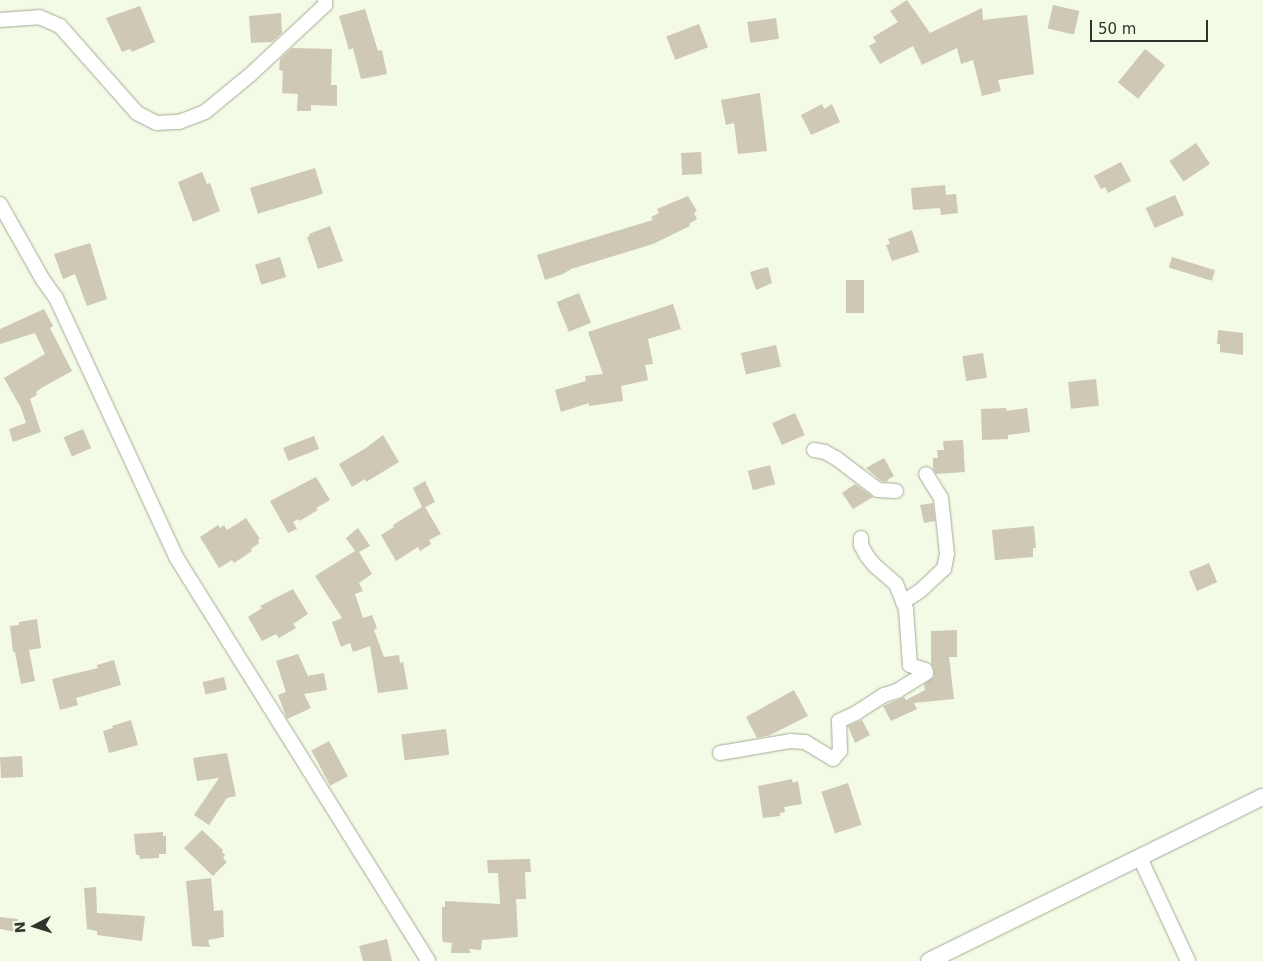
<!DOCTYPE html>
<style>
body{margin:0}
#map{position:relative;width:1263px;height:961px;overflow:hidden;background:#f3fae5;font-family:"DejaVu Sans",sans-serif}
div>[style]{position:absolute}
.building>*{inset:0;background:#cec8b4;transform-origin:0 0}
.roads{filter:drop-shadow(0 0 1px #a4aa97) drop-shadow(0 0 1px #a4aa97)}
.minor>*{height:14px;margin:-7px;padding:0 7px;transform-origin:7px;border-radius:7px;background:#fff}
.tertiary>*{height:16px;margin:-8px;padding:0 8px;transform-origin:8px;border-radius:8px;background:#fff}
span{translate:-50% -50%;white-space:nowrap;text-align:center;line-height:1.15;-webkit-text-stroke:4.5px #f3fae5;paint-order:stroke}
.north{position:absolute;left:10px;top:901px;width:50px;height:50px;-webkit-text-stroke:4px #f3fae5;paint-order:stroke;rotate:265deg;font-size:14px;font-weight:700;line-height:20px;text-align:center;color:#31342c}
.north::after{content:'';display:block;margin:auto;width:18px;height:22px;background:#31342c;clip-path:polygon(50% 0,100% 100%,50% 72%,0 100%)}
.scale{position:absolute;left:1090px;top:20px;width:118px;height:22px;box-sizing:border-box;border:2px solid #31342c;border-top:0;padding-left:6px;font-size:15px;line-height:18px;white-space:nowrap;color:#31342c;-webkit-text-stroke:4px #f3fae5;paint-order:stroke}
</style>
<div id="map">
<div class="building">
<i style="clip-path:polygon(907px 0,930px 33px,982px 8px,983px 20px,1027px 15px,1034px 74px,998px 80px,1001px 91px,982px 96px,973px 60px,961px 64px,957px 48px,922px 65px,913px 46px,880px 64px,869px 46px,876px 42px,873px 37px,898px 22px,890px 11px)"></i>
<i style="left:1053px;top:5px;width:27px;height:24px;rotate:13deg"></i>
<i style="clip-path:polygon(140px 6px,155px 42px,132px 52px,130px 49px,122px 52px,106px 18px)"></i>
<i style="clip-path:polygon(365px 9px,378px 51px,382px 50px,387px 74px,361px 79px,353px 48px,349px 50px,339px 16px)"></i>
<i style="clip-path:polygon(281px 13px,282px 33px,272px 42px,251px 43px,249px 16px)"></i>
<i style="left:776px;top:18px;width:21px;height:29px;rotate:82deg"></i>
<i style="left:699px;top:24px;width:25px;height:35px;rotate:69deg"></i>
<i style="clip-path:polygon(292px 48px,332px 49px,331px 85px,337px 85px,337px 106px,311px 105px,311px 111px,297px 111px,298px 94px,282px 93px,283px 71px,279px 70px,280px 59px)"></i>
<i style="left:1145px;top:49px;width:26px;height:43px;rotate:39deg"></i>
<i style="clip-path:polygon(760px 93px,767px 151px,738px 154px,734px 123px,726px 125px,721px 100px)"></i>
<i style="clip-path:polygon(822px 104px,824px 109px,832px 104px,840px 122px,811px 135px,801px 115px)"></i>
<i style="left:1196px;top:143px;width:25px;height:32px;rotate:56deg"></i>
<i style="left:701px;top:152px;width:22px;height:20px;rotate:87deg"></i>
<i style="clip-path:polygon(1121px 162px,1131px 181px,1108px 193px,1105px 187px,1101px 189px,1094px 176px)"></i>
<i style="left:315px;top:168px;width:27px;height:68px;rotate:73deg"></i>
<i style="clip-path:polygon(202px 172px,207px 184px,210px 183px,220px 211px,193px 222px,178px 182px)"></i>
<i style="clip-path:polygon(945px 185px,946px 195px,956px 194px,958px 213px,941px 215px,940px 208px,913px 210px,911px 188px)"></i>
<i style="left:1175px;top:195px;width:22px;height:32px;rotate:66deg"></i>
<i style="clip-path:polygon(688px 196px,697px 211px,694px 213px,697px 219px,689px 224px,690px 226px,653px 244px,571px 269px,563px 274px,545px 280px,537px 255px,653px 220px,651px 217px,659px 213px,657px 209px)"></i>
<i style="clip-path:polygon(330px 226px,343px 261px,318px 269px,307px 237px,310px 236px,309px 234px)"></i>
<i style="clip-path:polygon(912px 230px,919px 252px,892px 261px,886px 245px,890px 244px,888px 239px)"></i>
<i style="clip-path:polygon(90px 243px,107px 299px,87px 306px,75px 274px,63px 279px,54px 254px)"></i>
<i style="left:280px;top:257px;width:21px;height:26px;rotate:73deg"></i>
<i style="left:1172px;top:257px;width:45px;height:11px;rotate:17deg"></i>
<i style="clip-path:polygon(768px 267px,772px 283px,756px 290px,750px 272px)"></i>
<i style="left:846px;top:280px;width:18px;height:33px"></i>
<i style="left:579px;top:293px;width:32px;height:24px;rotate:68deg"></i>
<i style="clip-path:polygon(673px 304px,681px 329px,648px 339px,653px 364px,645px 365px,648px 380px,621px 386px,623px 401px,589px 406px,589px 403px,561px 412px,555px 390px,586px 381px,585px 376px,603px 374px,588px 332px)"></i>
<i style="clip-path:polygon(44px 309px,53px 326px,50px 328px,72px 371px,43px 387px,36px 392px,37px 395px,30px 399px,41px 432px,13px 442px,9px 429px,26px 423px,21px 408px,4px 378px,45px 354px,35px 333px,0 344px,0 329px)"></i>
<i style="clip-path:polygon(1218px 330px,1243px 333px,1243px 355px,1220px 352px,1220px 344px,1217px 344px)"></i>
<i style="left:776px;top:345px;width:22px;height:36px;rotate:77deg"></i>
<i style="left:983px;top:353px;width:25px;height:21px;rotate:81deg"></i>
<i style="left:1096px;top:379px;width:27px;height:28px;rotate:84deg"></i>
<i style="clip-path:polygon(1006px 408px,1007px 411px,1027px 408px,1030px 432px,1008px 435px,1008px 439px,982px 440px,981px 409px)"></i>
<i style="left:795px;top:413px;width:24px;height:25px;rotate:66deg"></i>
<i style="left:83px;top:429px;width:21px;height:21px;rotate:67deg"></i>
<i style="clip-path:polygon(383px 435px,399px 462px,366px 482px,365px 479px,352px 487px,339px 464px,366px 448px)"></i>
<i style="left:314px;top:436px;width:14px;height:33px;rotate:69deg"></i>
<i style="clip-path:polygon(963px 440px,965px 472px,936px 474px,933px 469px,933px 458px,938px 458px,937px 450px,944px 450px,943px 441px)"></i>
<i style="clip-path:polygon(884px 458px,894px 476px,887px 480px,888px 482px,881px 481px,866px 468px)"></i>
<i style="left:770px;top:465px;width:20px;height:23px;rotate:75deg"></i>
<i style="clip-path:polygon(316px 477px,330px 500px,316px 508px,318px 510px,299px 521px,298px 519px,293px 522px,297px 529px,288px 533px,270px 501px)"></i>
<i style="clip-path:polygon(425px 481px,435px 502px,425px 507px,441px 534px,429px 540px,431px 544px,420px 551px,418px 547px,396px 561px,381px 535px,394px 527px,393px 525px,422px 507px,413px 488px)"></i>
<i style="clip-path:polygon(855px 484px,873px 497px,853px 509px,842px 493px)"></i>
<i style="clip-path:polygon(933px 503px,935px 521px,924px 523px,920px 505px)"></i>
<i style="clip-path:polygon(246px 518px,260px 539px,258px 540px,259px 543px,251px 549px,252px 551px,234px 563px,232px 560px,219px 568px,200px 537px,218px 525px,220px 528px,224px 525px,227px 530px)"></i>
<i style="clip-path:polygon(1034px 526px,1036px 548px,1033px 548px,1033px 557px,995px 560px,992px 530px)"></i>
<i style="clip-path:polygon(358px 528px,370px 546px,359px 552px,372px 574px,359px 583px,363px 591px,355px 594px,363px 618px,372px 615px,377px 628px,374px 630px,384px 657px,399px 655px,400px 663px,403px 662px,408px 689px,378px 693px,370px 646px,353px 652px,350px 643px,341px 647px,332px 622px,342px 618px,315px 576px,355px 551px,346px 538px)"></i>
<i style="left:1209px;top:563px;width:21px;height:22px;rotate:67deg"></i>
<i style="clip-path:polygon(293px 589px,308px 614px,293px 624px,296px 628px,279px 638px,276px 634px,262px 641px,248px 617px,262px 608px,260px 606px)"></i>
<i style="clip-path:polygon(37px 619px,41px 648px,29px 650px,35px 681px,21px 684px,15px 652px,13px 652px,10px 626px,19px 625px,19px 622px)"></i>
<i style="clip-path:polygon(957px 630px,957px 657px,949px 657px,954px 699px,914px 703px,917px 709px,891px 721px,883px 706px,904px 697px,906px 700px,925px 690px,924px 684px,934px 677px,934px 671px,931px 663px,931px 631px)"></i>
<i style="clip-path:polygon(298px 654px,308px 676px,324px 673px,327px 690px,304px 694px,311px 708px,287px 719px,278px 695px,286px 692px,276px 661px)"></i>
<i style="clip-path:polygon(114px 660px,121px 685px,76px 698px,78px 705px,60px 710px,52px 679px,98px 668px,97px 665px)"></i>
<i style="left:224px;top:677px;width:13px;height:22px;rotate:77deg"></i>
<i style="clip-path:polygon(794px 690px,808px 716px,770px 735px,757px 738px,746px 717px)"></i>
<i style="clip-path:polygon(131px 720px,138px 745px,109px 753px,103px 731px,113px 728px,112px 726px)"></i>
<i style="clip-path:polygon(862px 720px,870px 735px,855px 743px,848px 726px)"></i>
<i style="left:446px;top:729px;width:26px;height:45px;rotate:83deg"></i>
<i style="left:329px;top:741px;width:40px;height:20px;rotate:62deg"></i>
<i style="clip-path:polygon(227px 753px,236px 796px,227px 798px,209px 825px,194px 815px,219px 778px,197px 781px,193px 758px)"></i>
<i style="left:22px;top:756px;width:21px;height:22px;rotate:87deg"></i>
<i style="clip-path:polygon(792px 779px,793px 783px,798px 781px,802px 804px,784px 807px,785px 812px,780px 813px,780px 816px,763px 818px,758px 786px)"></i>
<i style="left:848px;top:783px;width:44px;height:28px;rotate:72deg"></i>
<i style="clip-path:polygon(202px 830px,223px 850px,222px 852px,225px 855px,223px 858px,227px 862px,213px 876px,184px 848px)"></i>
<i style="clip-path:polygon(163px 832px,163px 836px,166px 836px,166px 854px,159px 854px,159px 858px,140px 859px,139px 855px,136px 855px,134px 834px)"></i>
<i style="clip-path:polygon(530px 859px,531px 872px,525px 872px,526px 899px,516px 899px,518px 937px,482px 940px,481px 950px,469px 949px,471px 953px,451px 953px,452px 943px,443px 942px,442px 937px,442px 907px,445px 907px,445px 901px,500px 904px,498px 873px,488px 873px,487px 860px)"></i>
<i style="clip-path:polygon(211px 878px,214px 911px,223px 910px,224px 937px,208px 940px,210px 947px,192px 946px,186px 881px)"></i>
<i style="clip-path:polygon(96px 887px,97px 913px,145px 916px,142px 941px,97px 935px,97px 931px,87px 929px,84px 888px)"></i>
<i style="clip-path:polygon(0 917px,18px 919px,16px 932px,0 929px)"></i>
<i style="clip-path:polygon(387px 939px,392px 961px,363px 961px,359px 946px)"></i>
</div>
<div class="roads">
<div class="minor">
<i style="left:0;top:20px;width:39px;rotate:-4deg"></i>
<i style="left:39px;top:17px;width:23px;rotate:23deg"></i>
<i style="left:60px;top:26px;width:116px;rotate:48.5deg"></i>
<i style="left:137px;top:113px;width:22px;rotate:27deg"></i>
<i style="left:157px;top:123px;width:22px;rotate:-3deg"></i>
<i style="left:179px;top:122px;width:28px;rotate:-21deg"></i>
<i style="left:205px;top:112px;width:58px;rotate:-39.4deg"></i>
<i style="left:250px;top:75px;width:103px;rotate:-43deg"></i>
<i style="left:325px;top:5px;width:5px;rotate:-90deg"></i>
<i style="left:0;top:204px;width:87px;rotate:60.5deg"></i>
<i style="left:43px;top:280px;width:22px;rotate:54deg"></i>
<i style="left:56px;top:298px;width:285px;rotate:65.1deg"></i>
<i style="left:176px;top:557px;width:476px;rotate:58deg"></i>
<i style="left:814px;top:450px;width:11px;rotate:10deg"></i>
<i style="left:825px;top:452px;width:13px;rotate:29deg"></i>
<i style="left:836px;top:458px;width:53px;rotate:37.3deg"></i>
<i style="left:878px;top:490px;width:18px;rotate:3deg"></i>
<i style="left:903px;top:602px;width:20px;rotate:-33deg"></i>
<i style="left:920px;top:591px;width:33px;rotate:-43deg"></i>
<i style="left:944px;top:569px;width:15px;rotate:-79deg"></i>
<i style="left:947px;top:554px;width:56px;rotate:-96.1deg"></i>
<i style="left:941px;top:498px;width:28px;rotate:-122deg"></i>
<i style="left:720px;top:753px;width:71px;rotate:-9.7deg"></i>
<i style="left:790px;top:741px;width:15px;rotate:4deg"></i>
<i style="left:805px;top:742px;width:33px;rotate:31deg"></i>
<i style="left:833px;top:759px;width:11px;rotate:-49deg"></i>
<i style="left:840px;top:751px;width:30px;rotate:-92deg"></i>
<i style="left:839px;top:721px;width:19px;rotate:-25deg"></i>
<i style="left:856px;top:713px;width:33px;rotate:-33deg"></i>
<i style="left:884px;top:695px;width:14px;rotate:-17deg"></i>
<i style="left:897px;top:691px;width:34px;rotate:-32deg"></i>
<i style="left:926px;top:673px;width:3px;rotate:-108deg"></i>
<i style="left:925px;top:670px;width:16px;rotate:-162deg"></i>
<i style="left:910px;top:665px;width:56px;rotate:-94.1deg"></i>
<i style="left:906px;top:609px;width:27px;rotate:-112deg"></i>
<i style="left:896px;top:584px;width:28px;rotate:-139deg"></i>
<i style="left:875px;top:566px;width:13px;rotate:-129deg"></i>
<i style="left:867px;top:556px;width:13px;rotate:-119deg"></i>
<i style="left:861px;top:545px;width:7px;rotate:-90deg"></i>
<i style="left:1140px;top:858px;width:114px;rotate:65deg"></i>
</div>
<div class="tertiary">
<i style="left:929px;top:961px;width:372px;rotate:-26.2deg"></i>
</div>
</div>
<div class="north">N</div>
<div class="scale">50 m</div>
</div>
